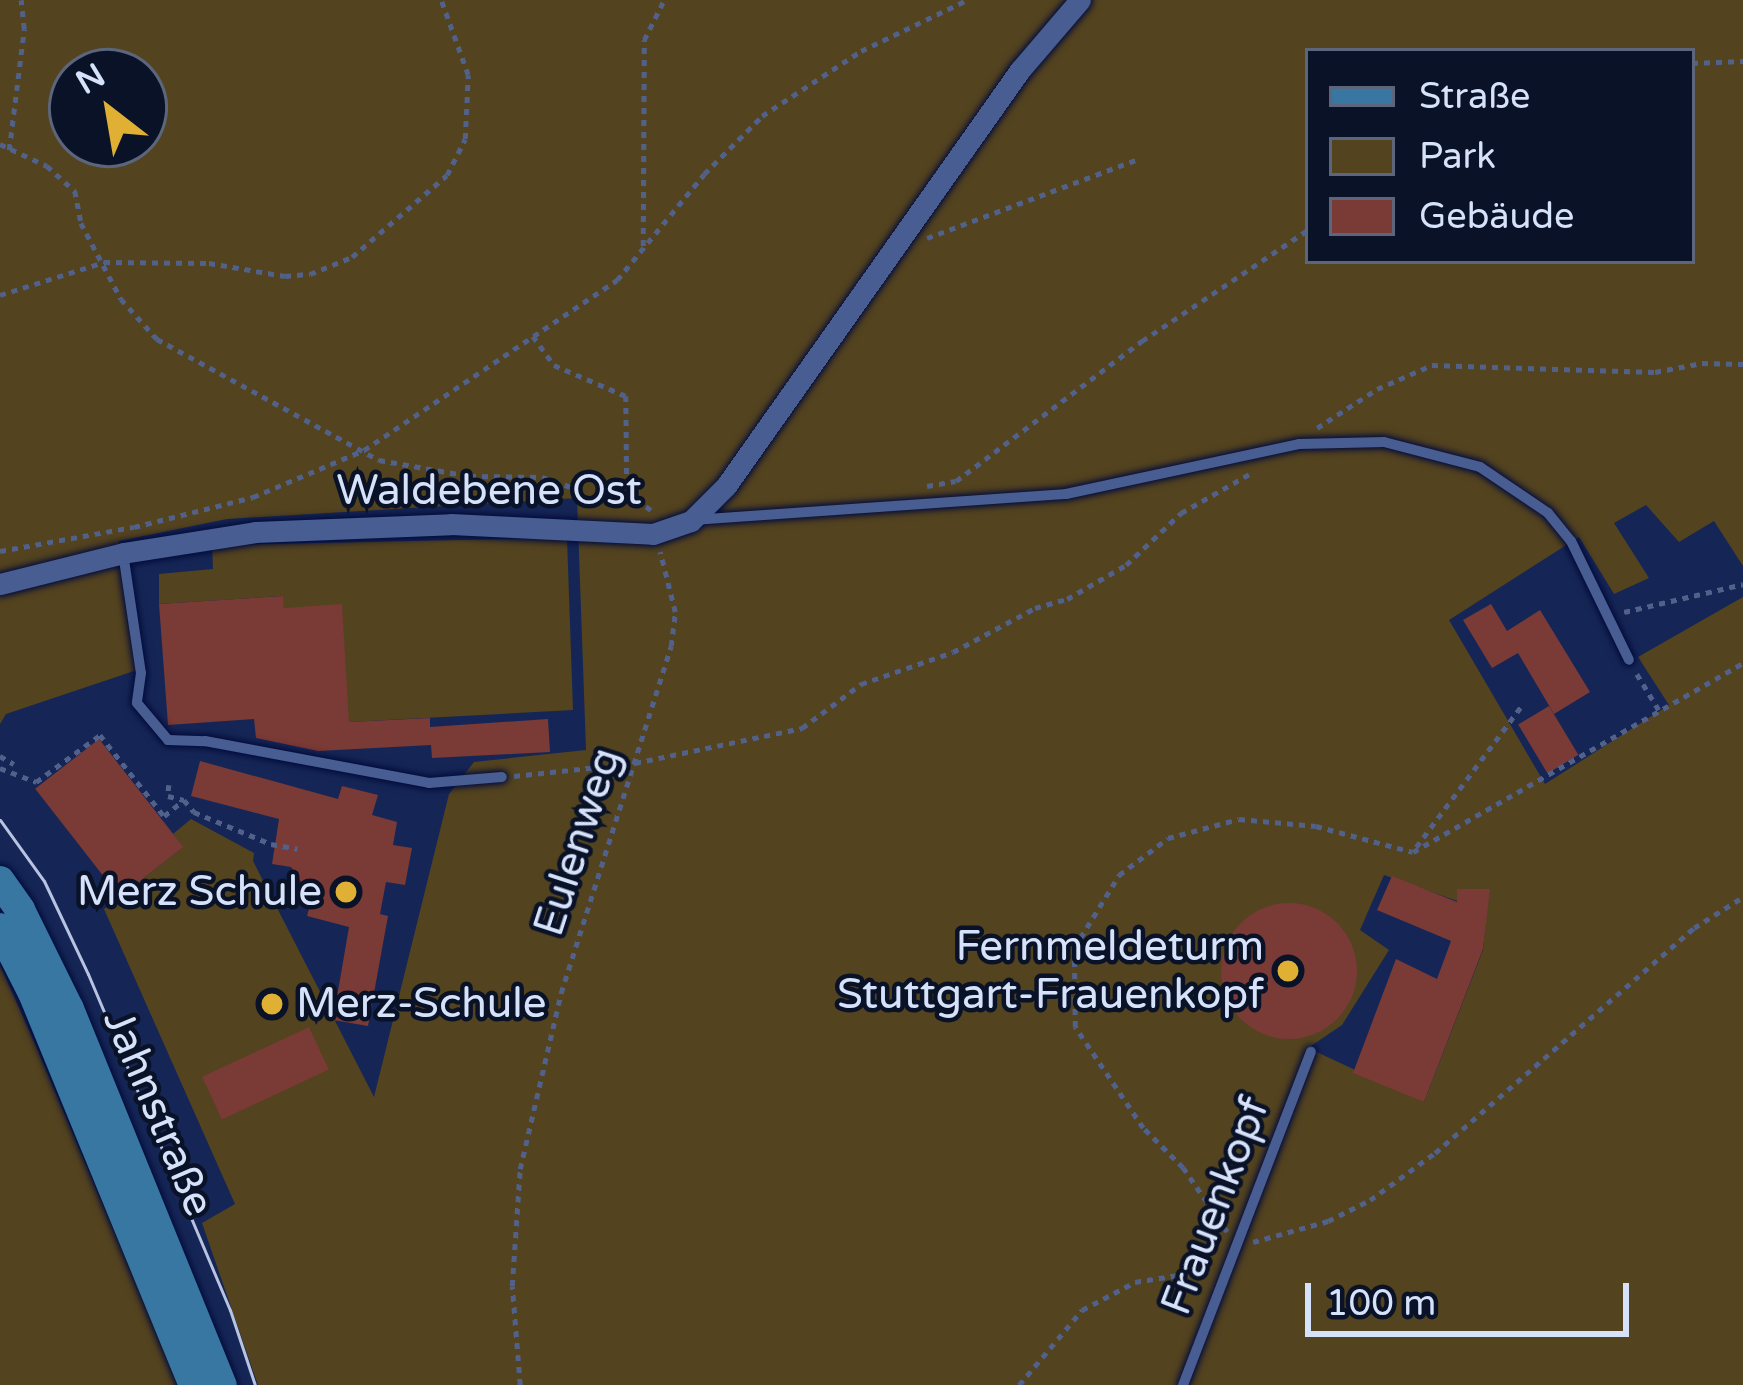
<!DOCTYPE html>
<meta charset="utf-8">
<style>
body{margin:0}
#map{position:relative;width:1743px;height:1385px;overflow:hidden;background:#152656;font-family:"Varela Round",sans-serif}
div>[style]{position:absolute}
.green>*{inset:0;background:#53431f}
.building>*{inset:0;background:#7a3a35;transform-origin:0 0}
.round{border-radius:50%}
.path>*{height:4.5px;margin-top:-2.25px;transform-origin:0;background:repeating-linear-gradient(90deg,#516189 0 6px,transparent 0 12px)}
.roads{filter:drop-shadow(0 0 3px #030b3a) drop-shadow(0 0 3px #030b3a)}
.lane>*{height:10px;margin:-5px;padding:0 5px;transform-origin:5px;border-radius:5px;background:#485d92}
.street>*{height:21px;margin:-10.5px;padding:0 10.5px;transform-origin:10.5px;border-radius:10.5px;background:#485d92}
.secondary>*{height:30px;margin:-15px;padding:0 15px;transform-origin:15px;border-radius:15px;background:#3877a1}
.tram>*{height:3px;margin:-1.5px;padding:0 1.5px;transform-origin:1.5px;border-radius:1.5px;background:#b7c3e0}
.dots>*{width:33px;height:33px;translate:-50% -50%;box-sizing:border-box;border:6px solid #091227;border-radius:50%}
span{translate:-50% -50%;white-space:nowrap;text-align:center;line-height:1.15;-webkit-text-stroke:9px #091227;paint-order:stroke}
.street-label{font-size:42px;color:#d6e1fa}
.poi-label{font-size:42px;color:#d6e1fa}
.right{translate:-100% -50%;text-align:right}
.left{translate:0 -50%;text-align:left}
.legend{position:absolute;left:1305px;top:48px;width:390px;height:216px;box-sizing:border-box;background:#091227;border:3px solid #5b657b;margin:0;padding:15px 21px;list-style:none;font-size:36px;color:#d6e1fa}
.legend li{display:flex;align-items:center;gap:24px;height:60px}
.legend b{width:60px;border:3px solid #5b657b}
.north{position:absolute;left:48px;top:48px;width:120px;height:120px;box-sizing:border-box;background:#091227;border:3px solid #5b657b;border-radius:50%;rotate:329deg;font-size:33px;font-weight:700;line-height:48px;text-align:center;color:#d6e1fa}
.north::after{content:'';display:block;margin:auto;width:42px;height:54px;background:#e0b034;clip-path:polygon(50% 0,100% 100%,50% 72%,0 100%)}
.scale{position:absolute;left:1305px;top:1283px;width:324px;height:54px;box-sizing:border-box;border:6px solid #d6e1fa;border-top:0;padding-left:15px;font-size:36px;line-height:42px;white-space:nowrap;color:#d6e1fa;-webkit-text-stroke:9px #091227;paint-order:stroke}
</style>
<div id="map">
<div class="green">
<i style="clip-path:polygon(evenodd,0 0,1743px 0,1743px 566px,1714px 521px,1679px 542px,1646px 505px,1614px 523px,1649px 578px,1614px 594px,1579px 537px,1449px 620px,1545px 784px,1669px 705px,1638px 657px,1743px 597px,1743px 1385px,258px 1385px,202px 1223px,235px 1204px,104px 909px,183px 847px,173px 834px,191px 819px,254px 853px,253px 861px,374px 1097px,449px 794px,474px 762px,586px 750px,577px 498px,227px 519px,119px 541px,137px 670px,6px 714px,0 724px,0 0,1308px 51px,1692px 51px,1692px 261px,1308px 261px,1308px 51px,0 0,72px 72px,144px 72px,144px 144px,72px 144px,72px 72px,0 0,1384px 875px,1457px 901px,1458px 889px,1489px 889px,1483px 950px,1424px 1102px,1308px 1048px,1342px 1025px,1389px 950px,1360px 930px,1384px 875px)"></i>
<i style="clip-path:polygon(567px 538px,573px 710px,349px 722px,284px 608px,282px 596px,159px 604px,159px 574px,213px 569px,212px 545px)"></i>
<i style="clip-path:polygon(0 965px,35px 1044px,179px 1385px,0 1385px)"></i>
</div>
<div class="building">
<i style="clip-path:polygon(283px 596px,284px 608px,342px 604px,349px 722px,430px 718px,430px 727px,548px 719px,550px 752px,432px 758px,431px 745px,318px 751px,256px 738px,254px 719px,168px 725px,159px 604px)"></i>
<i style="clip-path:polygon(1491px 604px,1507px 631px,1540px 610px,1590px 692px,1554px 714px,1518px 653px,1492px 668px,1463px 620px)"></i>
<i style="left:1549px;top:706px;width:57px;height:36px;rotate:59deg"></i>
<i style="left:99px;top:739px;width:137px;height:81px;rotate:52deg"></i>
<i style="clip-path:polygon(200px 761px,338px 799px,342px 786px,378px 795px,372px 815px,397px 822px,393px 845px,412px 848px,405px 885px,386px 882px,380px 914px,388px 916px,368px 1026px,333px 1020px,349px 927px,307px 916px,312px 898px,291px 867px,272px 864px,279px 819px,191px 796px)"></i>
<i style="clip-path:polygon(1392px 876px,1457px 902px,1457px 889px,1490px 889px,1483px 949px,1424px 1102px,1353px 1073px,1396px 959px,1437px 979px,1451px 941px,1377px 910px)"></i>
<i class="round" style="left:1221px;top:903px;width:136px;height:136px"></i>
<i style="left:309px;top:1027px;width:47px;height:118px;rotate:65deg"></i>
</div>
<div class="path">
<i style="left:1692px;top:63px;width:51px;rotate:-2.2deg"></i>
<i style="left:0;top:144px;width:52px;rotate:25.1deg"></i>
<i style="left:47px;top:166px;width:38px;rotate:42deg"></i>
<i style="left:75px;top:191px;width:33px;rotate:79deg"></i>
<i style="left:81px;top:223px;width:86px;rotate:62.2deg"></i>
<i style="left:121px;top:299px;width:54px;rotate:48deg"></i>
<i style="left:157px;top:339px;width:253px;rotate:28.6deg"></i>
<i style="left:379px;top:460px;width:92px;rotate:10deg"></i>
<i style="left:470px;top:476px;width:72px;rotate:0.8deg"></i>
<i style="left:542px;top:477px;width:31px;rotate:19deg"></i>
<i style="left:571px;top:487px;width:33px;rotate:39deg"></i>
<i style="left:9px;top:150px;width:122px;rotate:-82.9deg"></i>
<i style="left:24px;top:29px;width:29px;rotate:-96deg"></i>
<i style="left:927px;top:238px;width:228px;rotate:-20.5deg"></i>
<i style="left:643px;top:246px;width:206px;rotate:-89.7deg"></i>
<i style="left:644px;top:40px;width:45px;rotate:-63.4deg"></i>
<i style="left:0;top:295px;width:109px;rotate:-17.6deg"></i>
<i style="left:104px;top:262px;width:105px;rotate:0.5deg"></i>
<i style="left:209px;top:263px;width:77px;rotate:9.7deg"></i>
<i style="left:285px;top:276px;width:25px;rotate:-5deg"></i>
<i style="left:310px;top:274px;width:45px;rotate:-22deg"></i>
<i style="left:352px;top:257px;width:125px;rotate:-40.8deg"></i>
<i style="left:447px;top:175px;width:40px;rotate:-63.4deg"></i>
<i style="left:465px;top:139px;width:64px;rotate:-87.3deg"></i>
<i style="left:468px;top:75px;width:80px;rotate:-109.8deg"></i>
<i style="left:533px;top:336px;width:36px;rotate:54deg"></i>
<i style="left:554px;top:365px;width:78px;rotate:23.3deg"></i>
<i style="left:626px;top:396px;width:96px;rotate:89.4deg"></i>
<i style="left:627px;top:492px;width:30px;rotate:37deg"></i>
<i style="left:1317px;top:428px;width:72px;rotate:-33deg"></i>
<i style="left:1377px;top:389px;width:60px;rotate:-23.6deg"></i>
<i style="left:1432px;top:365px;width:223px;rotate:1.8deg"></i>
<i style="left:1655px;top:372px;width:48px;rotate:-10.8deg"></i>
<i style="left:1702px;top:363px;width:41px;rotate:1.4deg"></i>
<i style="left:927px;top:486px;width:29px;rotate:-10deg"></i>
<i style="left:956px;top:481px;width:233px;rotate:-37deg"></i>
<i style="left:1142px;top:341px;width:200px;rotate:-33.8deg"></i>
<i style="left:0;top:551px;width:136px;rotate:-10.2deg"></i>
<i style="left:134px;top:527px;width:123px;rotate:-14.1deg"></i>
<i style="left:253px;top:497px;width:121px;rotate:-22.9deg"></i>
<i style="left:364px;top:450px;width:305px;rotate:-33.9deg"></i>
<i style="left:617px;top:280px;width:137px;rotate:-50.6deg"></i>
<i style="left:704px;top:174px;width:82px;rotate:-45deg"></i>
<i style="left:762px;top:116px;width:118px;rotate:-33.3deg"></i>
<i style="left:861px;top:51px;width:118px;rotate:-25.7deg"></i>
<i style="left:1624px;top:612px;width:122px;rotate:-13.2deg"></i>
<i style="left:1637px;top:674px;width:42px;rotate:58.6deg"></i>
<i style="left:0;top:756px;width:16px;rotate:30deg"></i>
<i style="left:0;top:768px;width:39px;rotate:21deg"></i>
<i style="left:36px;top:782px;width:79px;rotate:-36.3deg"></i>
<i style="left:100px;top:735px;width:103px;rotate:51.7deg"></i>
<i style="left:164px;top:816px;width:26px;rotate:-39deg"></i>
<i style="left:514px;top:776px;width:122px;rotate:-6.1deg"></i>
<i style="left:635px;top:763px;width:171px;rotate:-11.8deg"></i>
<i style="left:802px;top:728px;width:74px;rotate:-36.7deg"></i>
<i style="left:861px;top:684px;width:97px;rotate:-19.2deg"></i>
<i style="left:953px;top:652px;width:93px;rotate:-28.2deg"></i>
<i style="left:1035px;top:608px;width:33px;rotate:-16deg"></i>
<i style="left:1067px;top:599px;width:68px;rotate:-30deg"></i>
<i style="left:1126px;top:565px;width:76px;rotate:-43.4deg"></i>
<i style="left:1181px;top:513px;width:83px;rotate:-29.7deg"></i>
<i style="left:169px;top:785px;width:11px;rotate:95deg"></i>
<i style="left:168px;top:796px;width:16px;rotate:14deg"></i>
<i style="left:184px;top:800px;width:16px;rotate:50deg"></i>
<i style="left:194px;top:812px;width:83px;rotate:22.6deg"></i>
<i style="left:271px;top:844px;width:27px;rotate:10deg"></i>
<i style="left:1416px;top:847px;width:179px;rotate:-53.2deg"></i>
<i style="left:1227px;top:1232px;width:78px;rotate:-124.5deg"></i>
<i style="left:1183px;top:1168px;width:57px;rotate:-135deg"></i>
<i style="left:1143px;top:1128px;width:122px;rotate:-124deg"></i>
<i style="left:1075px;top:1027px;width:79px;rotate:-90.7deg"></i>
<i style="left:1074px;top:948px;width:86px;rotate:-58.3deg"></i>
<i style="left:1119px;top:875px;width:61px;rotate:-37.1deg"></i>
<i style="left:1168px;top:838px;width:73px;rotate:-15deg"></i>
<i style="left:1239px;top:819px;width:77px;rotate:5.2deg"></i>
<i style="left:1316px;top:826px;width:100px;rotate:15deg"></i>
<i style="left:1413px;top:852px;width:380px;rotate:-29.8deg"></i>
<i style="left:1253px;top:1242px;width:78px;rotate:-15.6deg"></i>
<i style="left:1328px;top:1221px;width:47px;rotate:-26.6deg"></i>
<i style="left:1370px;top:1200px;width:80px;rotate:-35.9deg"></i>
<i style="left:1435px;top:1153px;width:343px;rotate:-41deg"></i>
<i style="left:1694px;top:928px;width:58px;rotate:-32.3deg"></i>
<i style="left:520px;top:1385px;width:99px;rotate:-94.6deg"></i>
<i style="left:512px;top:1286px;width:117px;rotate:-86.1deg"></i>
<i style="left:520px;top:1169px;width:181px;rotate:-76.9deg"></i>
<i style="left:561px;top:993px;width:364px;rotate:-72.4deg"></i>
<i style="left:671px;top:646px;width:34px;rotate:-83deg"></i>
<i style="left:675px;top:612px;width:62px;rotate:-104deg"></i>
<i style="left:1019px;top:1385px;width:98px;rotate:-50deg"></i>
<i style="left:1082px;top:1310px;width:60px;rotate:-27.8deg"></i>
<i style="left:1135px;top:1282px;width:75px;rotate:-9.2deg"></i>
</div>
<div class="roads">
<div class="lane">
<i style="left:694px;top:520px;width:373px;rotate:-4deg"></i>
<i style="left:1066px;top:494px;width:238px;rotate:-12.1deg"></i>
<i style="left:1299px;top:444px;width:85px;rotate:-1.3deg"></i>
<i style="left:1384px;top:442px;width:99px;rotate:14.6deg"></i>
<i style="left:1480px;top:467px;width:82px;rotate:34.1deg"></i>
<i style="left:1548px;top:513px;width:36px;rotate:51deg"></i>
<i style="left:1571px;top:541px;width:132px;rotate:64deg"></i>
<i style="left:123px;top:553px;width:121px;rotate:81.5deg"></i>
<i style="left:141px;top:673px;width:30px;rotate:98deg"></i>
<i style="left:137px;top:703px;width:48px;rotate:50deg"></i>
<i style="left:168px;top:740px;width:37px;rotate:2deg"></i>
<i style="left:205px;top:741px;width:228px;rotate:10.6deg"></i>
<i style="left:429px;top:783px;width:73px;rotate:-4.7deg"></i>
<i style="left:1183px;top:1385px;width:357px;rotate:-69deg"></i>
</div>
<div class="street">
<i style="left:0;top:584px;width:127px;rotate:-14.1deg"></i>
<i style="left:123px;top:553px;width:134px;rotate:-9deg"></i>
<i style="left:255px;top:532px;width:196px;rotate:-2.3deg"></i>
<i style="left:451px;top:524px;width:202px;rotate:2.8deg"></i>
<i style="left:653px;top:534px;width:40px;rotate:-18.9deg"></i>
<i style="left:691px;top:521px;width:49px;rotate:-45deg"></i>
<i style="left:726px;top:486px;width:509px;rotate:-54.75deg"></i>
<i style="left:1020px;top:70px;width:92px;rotate:-49.4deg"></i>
</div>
<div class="secondary">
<i style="left:0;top:881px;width:35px;rotate:55deg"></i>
<i style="left:20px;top:910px;width:110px;rotate:63.7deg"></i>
<i style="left:69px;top:1009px;width:406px;rotate:67.9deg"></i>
<i style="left:0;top:928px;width:73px;rotate:63.1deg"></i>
<i style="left:33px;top:993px;width:424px;rotate:67.7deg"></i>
</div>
</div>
<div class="tram">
<i style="left:0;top:820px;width:75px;rotate:54.2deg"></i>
<i style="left:44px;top:881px;width:103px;rotate:64.7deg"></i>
<i style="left:88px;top:974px;width:365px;rotate:67.1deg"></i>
<i style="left:230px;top:1310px;width:79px;rotate:71.6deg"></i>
</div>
<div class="dots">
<i style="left:346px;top:892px;background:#e0b034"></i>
<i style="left:1288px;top:971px;background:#e0b034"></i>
<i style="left:272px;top:1004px;background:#e0b034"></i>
</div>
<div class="street-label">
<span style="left:489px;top:491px">Waldebene Ost</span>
<span style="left:578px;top:842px;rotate:-72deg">Eulenweg</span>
<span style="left:158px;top:1113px;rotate:67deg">Jahnstraße</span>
<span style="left:1216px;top:1206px;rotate:-69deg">Frauenkopf</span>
</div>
<div class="poi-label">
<span class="right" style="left:322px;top:892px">Merz Schule</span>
<span class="right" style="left:1264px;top:971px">Fernmeldeturm<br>Stuttgart-Frauenkopf</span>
<span class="left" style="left:296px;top:1004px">Merz-Schule</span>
</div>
<ul class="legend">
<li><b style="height:15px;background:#3877a1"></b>Straße</li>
<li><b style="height:33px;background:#53431f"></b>Park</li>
<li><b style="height:33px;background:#7a3a35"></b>Gebäude</li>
</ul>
<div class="north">N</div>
<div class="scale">100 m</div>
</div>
